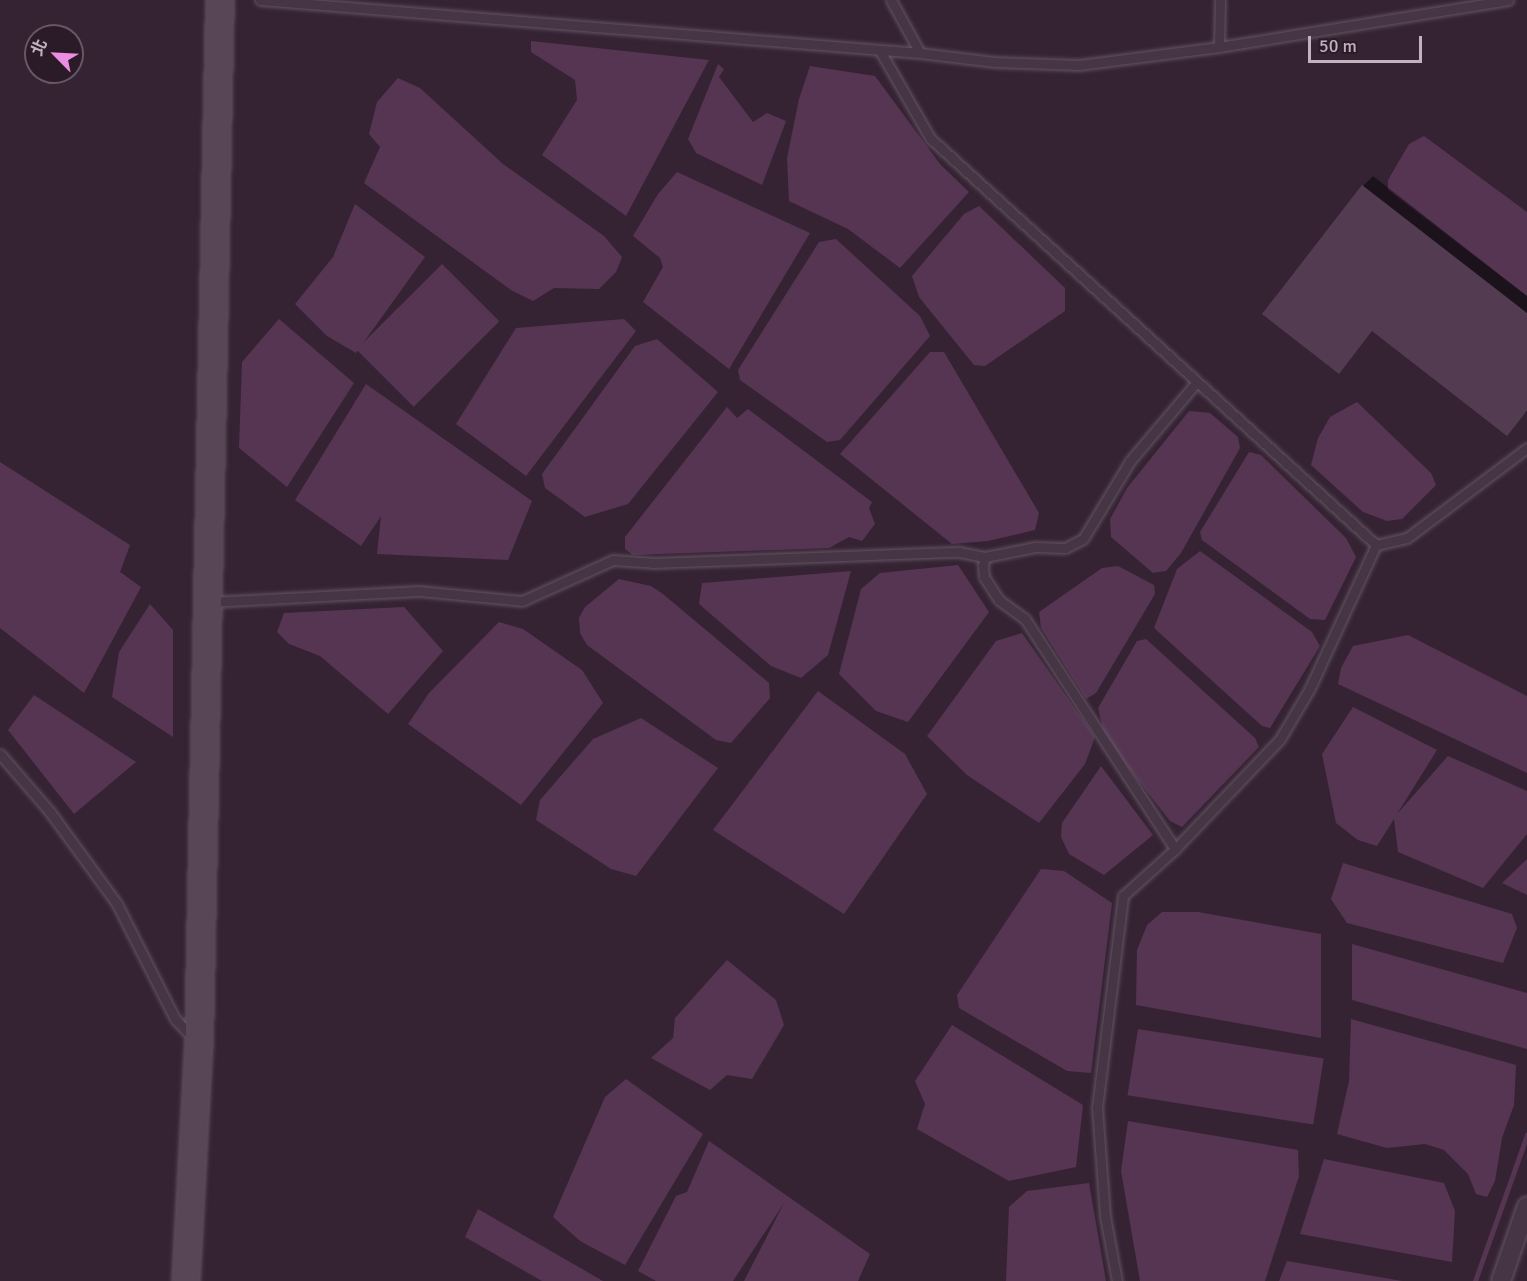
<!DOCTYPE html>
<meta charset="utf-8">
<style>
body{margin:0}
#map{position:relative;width:1527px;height:1281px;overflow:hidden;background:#352334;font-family:Signika,"Noto Sans TC",sans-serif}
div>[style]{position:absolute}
.water>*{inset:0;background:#563553;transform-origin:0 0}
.shadow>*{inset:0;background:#0007}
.stream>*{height:4.5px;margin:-2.25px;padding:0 2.25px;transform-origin:2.25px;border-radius:2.25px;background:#563553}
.building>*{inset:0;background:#533c51}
.roads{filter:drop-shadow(0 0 2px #645462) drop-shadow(0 0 2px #645462)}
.lane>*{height:9px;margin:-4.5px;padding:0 4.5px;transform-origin:4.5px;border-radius:4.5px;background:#463645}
.street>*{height:18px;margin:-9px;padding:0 9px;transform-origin:9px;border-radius:9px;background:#463645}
.secondary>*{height:26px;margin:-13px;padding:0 13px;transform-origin:13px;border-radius:13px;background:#584556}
span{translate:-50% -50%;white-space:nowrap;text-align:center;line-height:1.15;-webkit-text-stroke:6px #2b1b29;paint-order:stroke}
.north{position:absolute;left:24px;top:24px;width:60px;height:60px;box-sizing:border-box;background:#2b1b29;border:2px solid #675765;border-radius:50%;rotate:294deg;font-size:16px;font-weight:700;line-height:24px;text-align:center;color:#c2b1c0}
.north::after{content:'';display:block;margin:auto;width:21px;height:27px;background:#eb8de0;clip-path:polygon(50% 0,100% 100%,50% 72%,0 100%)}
.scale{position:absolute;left:1308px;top:36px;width:114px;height:27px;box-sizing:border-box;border:3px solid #c2b1c0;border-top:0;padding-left:8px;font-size:18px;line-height:21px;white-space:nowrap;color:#c2b1c0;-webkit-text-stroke:4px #2b1b29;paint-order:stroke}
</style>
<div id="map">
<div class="water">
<i style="clip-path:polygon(531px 41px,709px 60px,626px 216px,542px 155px,577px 100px,575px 80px,531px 52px)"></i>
<i style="clip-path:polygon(718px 64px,724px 69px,719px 77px,753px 122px,767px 113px,786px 121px,762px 185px,696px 153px,688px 139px)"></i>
<i style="clip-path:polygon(810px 66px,875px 76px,940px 164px,969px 192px,900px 268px,848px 229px,789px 201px,787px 158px,799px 99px)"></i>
<i style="clip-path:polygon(398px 78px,420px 88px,503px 164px,604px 236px,622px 257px,616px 272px,599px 289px,554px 288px,533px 301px,511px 290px,364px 183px,380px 147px,369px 134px,377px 102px)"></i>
<i style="clip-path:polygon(1424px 136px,1527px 212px,1527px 296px,1388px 190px,1388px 180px,1409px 144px)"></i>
<i style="clip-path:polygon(677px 172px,810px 233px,729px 369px,643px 302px,663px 267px,660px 258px,633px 236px,658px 194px)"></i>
<i style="clip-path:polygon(355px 204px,425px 257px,356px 353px,327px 336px,295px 304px,333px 257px)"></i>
<i style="clip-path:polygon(979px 206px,1065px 288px,1065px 311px,985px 366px,974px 365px,919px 297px,912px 276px,964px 214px)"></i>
<i style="clip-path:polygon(836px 239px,920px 316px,930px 336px,840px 440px,827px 442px,740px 380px,738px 370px,819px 242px)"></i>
<i style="left:442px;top:264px;width:81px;height:121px;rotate:45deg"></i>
<i style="clip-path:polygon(279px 319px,354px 383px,287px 487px,239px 448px,242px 362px)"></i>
<i style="clip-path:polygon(624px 319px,636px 331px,526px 476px,456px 424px,516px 328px)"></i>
<i style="clip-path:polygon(657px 339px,718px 392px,628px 504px,585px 517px,545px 488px,542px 474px,635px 346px)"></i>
<i style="clip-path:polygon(930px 352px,944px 352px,1039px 513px,1035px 530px,988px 541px,952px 544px,840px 454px)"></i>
<i style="clip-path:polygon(366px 384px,532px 501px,508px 560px,377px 554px,381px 516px,361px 546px,295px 500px)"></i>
<i style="clip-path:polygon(1357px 402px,1431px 473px,1436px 485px,1402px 519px,1387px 521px,1363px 512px,1311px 465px,1318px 438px,1330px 417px)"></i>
<i style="clip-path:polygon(727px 407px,737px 418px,748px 409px,872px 502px,869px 508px,875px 524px,862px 541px,849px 537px,829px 548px,633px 555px,625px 549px,625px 537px)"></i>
<i style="clip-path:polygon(1189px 411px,1210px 413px,1238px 437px,1240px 448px,1181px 553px,1166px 571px,1153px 573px,1111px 537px,1110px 519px,1127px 488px)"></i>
<i style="clip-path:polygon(1249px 452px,1261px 455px,1346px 538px,1356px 557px,1325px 620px,1310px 619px,1202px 540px,1200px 532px)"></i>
<i style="clip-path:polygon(0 462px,130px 545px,120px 572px,141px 587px,84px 693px,0 628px)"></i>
<i style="clip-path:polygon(1200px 551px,1312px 632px,1320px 646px,1270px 728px,1262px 726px,1154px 628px,1177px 569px)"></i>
<i style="clip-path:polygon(958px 565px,989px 612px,908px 722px,876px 711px,839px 674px,861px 589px,880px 573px)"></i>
<i style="clip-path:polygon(1118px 566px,1154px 585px,1155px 594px,1096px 693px,1086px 699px,1041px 628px,1039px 612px,1102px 568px)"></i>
<i style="clip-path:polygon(851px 571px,828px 655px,801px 678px,771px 666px,699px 604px,702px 583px)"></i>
<i style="clip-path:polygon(619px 579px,651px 586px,663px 594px,769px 683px,770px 698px,731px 743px,716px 740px,587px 645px,580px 633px,579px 618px,585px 607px)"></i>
<i style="clip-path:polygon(150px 604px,173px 630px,173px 737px,112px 697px,119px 652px)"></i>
<i style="clip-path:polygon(404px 607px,443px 651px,388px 714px,320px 656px,289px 644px,277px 632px,284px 613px)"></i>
<i style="clip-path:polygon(499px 622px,523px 629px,582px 670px,603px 703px,521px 805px,408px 724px,429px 693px)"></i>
<i style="clip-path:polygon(1022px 633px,1095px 737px,1085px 764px,1039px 823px,967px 775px,927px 736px,996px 641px)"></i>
<i style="clip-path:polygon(1408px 635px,1527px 696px,1527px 773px,1338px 684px,1341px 668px,1353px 646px)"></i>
<i style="clip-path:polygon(1146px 639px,1255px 738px,1259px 747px,1182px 827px,1170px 821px,1105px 738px,1098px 708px,1137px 641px)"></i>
<i style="clip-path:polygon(818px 691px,905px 754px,927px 794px,844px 914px,713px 830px)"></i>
<i style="clip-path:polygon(34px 695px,136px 762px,74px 814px,8px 730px)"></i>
<i style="clip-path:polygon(1353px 707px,1437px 750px,1397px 814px,1448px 756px,1527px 791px,1527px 834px,1483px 888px,1398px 852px,1394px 819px,1377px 846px,1358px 840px,1336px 823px,1322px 754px)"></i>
<i style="clip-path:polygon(641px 718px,718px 768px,636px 876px,611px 869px,536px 820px,540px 800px,593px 739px)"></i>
<i style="clip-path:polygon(1101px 766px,1153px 835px,1104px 875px,1069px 854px,1061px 837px,1062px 823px)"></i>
<i style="clip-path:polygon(1527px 859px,1527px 895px,1502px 883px)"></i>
<i style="clip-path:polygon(1343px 863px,1512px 914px,1517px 928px,1503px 963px,1347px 923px,1331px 899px)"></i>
<i style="clip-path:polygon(1041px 869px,1064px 871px,1112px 903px,1091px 1073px,1067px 1071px,959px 1008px,957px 995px)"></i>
<i style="clip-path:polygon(1162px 912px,1198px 912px,1321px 934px,1321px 1038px,1136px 1005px,1137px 950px,1147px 925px)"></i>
<i style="clip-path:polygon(1352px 944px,1527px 993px,1527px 1049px,1352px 1000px)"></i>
<i style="clip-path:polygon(727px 960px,776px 1000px,784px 1025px,752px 1079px,727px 1075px,710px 1090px,651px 1058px,673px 1038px,675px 1018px)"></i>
<i style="clip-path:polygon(1351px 1019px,1516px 1065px,1514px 1105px,1502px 1138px,1495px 1181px,1487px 1197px,1476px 1194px,1468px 1174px,1444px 1150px,1425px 1144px,1387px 1148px,1337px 1134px,1349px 1081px)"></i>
<i style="clip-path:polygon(952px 1025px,1083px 1105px,1076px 1167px,1009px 1181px,917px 1129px,925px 1104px,915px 1081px)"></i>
<i style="left:1138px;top:1029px;width:188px;height:67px;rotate:9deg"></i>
<i style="clip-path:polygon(626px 1079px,703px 1134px,625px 1265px,580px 1241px,553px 1217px,605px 1097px)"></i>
<i style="clip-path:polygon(1128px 1121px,1298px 1150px,1299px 1176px,1265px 1281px,1140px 1281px,1121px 1171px)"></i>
<i style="clip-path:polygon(709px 1141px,870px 1254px,858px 1281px,744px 1281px,784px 1203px,733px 1281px,656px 1281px,638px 1271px,676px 1196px,687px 1192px)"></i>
<i style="clip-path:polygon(1324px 1159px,1444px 1183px,1455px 1211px,1452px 1262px,1300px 1234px)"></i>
<i style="clip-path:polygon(1089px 1183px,1106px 1281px,1006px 1281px,1009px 1207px,1027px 1191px)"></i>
<i style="clip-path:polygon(478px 1209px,603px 1281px,542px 1281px,465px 1237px)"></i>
<i style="clip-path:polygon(1287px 1261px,1402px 1281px,1279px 1281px)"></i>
</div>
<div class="shadow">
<i style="clip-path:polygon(1373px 176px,1527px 296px,1527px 412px,1507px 434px,1373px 330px,1339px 372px,1363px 186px)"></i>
</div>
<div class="stream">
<i style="left:1475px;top:1281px;width:155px;rotate:-70.4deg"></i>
</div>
<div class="building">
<i style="clip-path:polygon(1362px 185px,1527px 313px,1527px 411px,1507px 436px,1372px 331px,1339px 374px,1262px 314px)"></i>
</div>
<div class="roads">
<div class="lane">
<i style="left:260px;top:0;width:662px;rotate:4.59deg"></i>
<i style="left:891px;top:0;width:60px;rotate:61.3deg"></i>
<i style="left:920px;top:53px;width:75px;rotate:6.9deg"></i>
<i style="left:994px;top:62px;width:85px;rotate:2deg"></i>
<i style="left:1079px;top:65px;width:141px;rotate:-7.3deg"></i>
<i style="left:1219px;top:47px;width:293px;rotate:-9.2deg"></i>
<i style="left:1219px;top:47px;width:47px;rotate:-88.8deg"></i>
<i style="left:880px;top:51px;width:100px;rotate:60.1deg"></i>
<i style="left:930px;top:138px;width:604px;rotate:42.38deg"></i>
<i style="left:210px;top:602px;width:209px;rotate:-3deg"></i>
<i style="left:419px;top:591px;width:103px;rotate:5.5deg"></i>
<i style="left:522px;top:601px;width:100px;rotate:-24.3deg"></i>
<i style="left:613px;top:560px;width:39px;rotate:4deg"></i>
<i style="left:652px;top:563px;width:307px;rotate:-2.1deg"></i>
<i style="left:959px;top:552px;width:26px;rotate:11deg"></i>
<i style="left:0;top:754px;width:77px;rotate:49.2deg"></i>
<i style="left:50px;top:812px;width:114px;rotate:53.9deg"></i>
<i style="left:117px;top:904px;width:129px;rotate:63.2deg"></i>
<i style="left:175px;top:1019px;width:29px;rotate:46deg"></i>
<i style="left:1175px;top:849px;width:275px;rotate:-123.1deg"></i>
<i style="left:1025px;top:619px;width:32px;rotate:-144deg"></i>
<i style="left:999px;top:600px;width:27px;rotate:-123deg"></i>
<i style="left:984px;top:577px;width:12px;rotate:-95deg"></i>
<i style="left:983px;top:565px;width:8px;rotate:-76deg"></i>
<i style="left:985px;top:557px;width:51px;rotate:-11.3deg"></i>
<i style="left:1035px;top:547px;width:30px;rotate:2deg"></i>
<i style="left:1065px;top:548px;width:20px;rotate:-27deg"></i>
<i style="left:1083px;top:539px;width:91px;rotate:-58.9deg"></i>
<i style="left:1130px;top:461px;width:101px;rotate:-49.8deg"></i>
<i style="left:1117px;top:1281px;width:66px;rotate:-100.5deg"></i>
<i style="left:1105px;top:1216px;width:108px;rotate:-94.2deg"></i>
<i style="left:1097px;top:1108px;width:214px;rotate:-83deg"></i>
<i style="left:1123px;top:896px;width:70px;rotate:-42.1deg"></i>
<i style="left:1175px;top:849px;width:152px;rotate:-46.3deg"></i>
<i style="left:1280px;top:739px;width:59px;rotate:-59.5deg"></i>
<i style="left:1310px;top:688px;width:157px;rotate:-65.2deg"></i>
<i style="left:1376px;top:545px;width:32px;rotate:-13deg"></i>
<i style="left:1407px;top:538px;width:150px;rotate:-36.9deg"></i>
</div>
<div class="street">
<i style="left:1501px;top:1281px;width:79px;rotate:-70.9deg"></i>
</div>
<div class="secondary">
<i style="left:186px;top:1281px;width:237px;rotate:-86.9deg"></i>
<i style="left:199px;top:1044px;width:1044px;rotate:-88.85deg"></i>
</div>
</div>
<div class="north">北</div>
<div class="scale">50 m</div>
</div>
